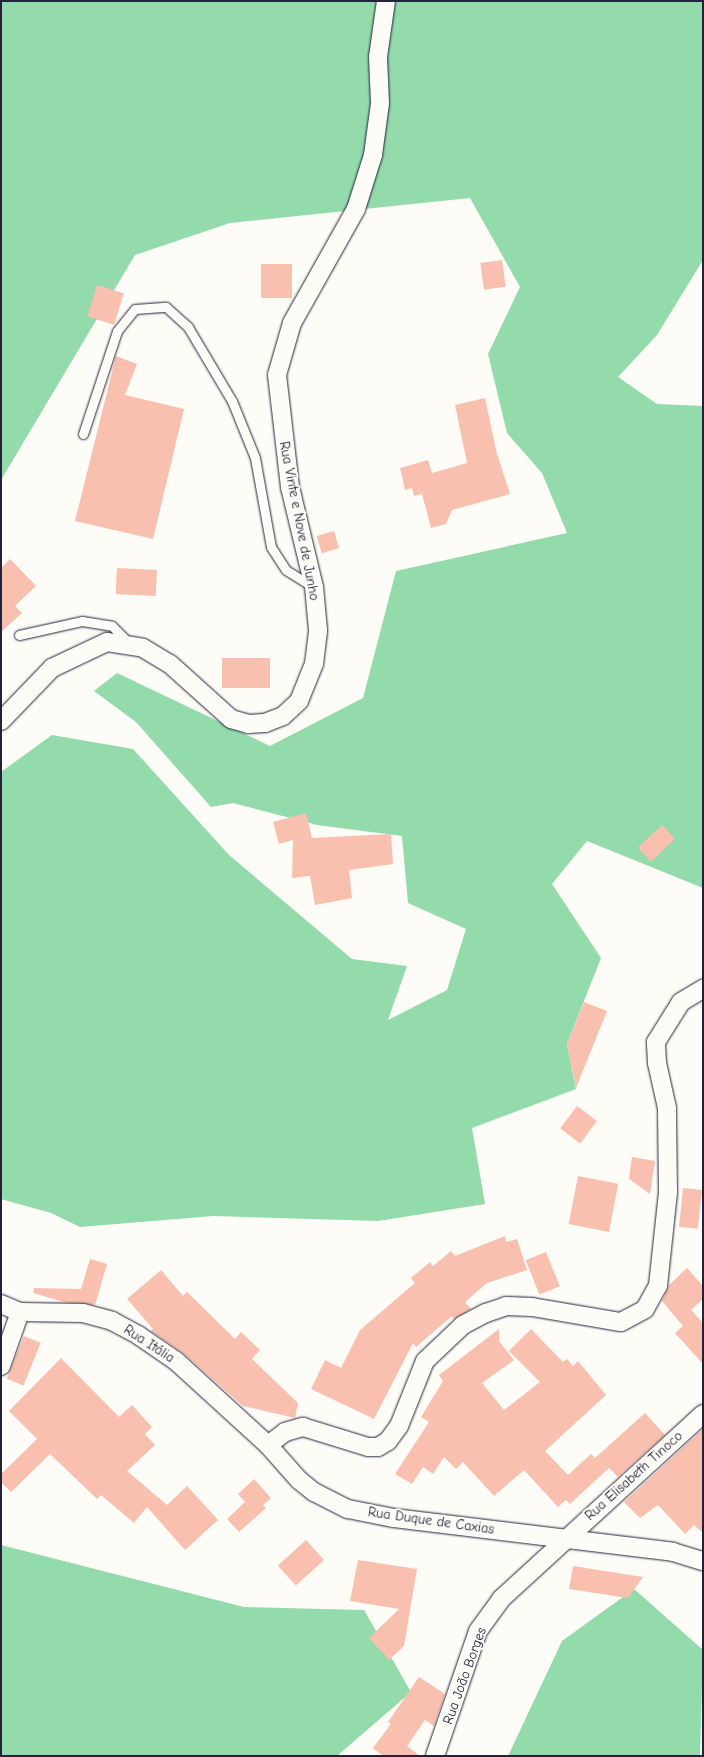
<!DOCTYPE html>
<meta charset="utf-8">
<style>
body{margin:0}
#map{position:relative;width:704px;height:1757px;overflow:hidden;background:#fdfcf7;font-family:"Comic Neue",sans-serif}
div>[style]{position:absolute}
.green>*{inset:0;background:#93dbaa}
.building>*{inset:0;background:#f9c0af;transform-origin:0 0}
.roads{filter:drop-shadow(0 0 1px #22223b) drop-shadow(0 0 1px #22223b)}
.service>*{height:9px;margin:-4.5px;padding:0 4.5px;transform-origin:4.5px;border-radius:4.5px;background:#fdfcf7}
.minor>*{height:18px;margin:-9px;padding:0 9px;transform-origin:9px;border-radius:9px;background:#fdfcf7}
span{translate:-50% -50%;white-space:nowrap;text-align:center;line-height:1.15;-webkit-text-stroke:4px #fdfcf7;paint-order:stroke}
.street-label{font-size:14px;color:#22223b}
.frame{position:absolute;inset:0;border:2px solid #22223b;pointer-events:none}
</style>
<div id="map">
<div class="green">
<i style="clip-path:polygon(1px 1px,703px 1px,703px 260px,657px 335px,618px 377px,657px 404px,703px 406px,703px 888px,587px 841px,552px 884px,601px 958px,567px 1044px,576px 1089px,472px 1128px,485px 1204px,378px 1221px,213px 1216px,80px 1227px,51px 1213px,1px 1199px,1px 772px,52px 735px,133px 749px,229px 855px,352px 959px,407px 966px,388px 1020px,447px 990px,466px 929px,408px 903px,402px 836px,317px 825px,233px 803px,211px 807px,136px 722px,94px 691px,117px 673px,270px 746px,363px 698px,396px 571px,567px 533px,542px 473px,507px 433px,488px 354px,520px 287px,470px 198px,230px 223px,135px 255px,1px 480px)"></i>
<i style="clip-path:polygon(1px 1545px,244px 1607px,364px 1610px,411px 1692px,337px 1756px,1px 1756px)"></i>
<i style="clip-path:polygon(634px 1589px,703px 1650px,700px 1756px,508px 1756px,562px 1641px)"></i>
</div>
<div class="building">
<i style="left:502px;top:260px;width:27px;height:22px;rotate:82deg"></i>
<i style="left:292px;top:264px;width:34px;height:31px;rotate:90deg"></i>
<i style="left:97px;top:285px;width:28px;height:33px;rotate:17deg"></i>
<i style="clip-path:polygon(116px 356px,137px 364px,125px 395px,184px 409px,153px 539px,75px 521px)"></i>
<i style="clip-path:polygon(485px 398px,497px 454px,510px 494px,452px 510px,446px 524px,431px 528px,422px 494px,414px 496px,412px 488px,405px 490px,400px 468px,428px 460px,432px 473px,467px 463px,455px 405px)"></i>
<i style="left:334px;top:531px;width:18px;height:18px;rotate:74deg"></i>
<i style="clip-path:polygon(10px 559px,36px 586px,15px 606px,22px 613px,1px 632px,1px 568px)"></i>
<i style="left:117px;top:568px;width:40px;height:26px;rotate:3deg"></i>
<i style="left:222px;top:658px;width:48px;height:30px"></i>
<i style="clip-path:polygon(306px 813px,312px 838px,391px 834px,393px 864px,349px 870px,352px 898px,315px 905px,310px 876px,292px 878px,293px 840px,279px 844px,273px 822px)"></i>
<i style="left:662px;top:825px;width:19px;height:33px;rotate:47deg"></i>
<i style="clip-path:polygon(584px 1002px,607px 1011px,576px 1088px,567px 1044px)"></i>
<i style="left:577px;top:1106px;width:25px;height:28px;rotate:37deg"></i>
<i style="clip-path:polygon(632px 1157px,655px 1161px,650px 1194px,629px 1179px)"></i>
<i style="left:578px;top:1176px;width:41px;height:49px;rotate:11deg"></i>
<i style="left:683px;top:1188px;width:19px;height:39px;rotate:6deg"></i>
<i style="clip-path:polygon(505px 1236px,506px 1242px,517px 1239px,527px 1270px,487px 1283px,465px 1302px,471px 1309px,454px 1319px,452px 1316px,416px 1347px,413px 1343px,374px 1419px,311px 1389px,325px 1360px,341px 1368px,360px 1330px,415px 1283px,411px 1278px,430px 1262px,433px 1266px,451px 1251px,455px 1256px)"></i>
<i style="left:546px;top:1252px;width:37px;height:22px;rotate:68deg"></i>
<i style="clip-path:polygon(90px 1259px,107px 1264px,95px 1305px,64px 1302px,33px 1293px,34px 1288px,81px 1289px)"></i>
<i style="clip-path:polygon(687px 1268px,703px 1286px,703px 1299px,691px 1310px,703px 1323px,703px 1364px,675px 1333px,683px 1326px,662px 1301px,669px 1285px)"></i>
<i style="clip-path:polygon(161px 1270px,183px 1296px,187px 1292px,235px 1339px,241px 1332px,260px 1350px,252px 1359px,298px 1403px,295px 1418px,243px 1406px,183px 1353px,151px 1331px,153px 1329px,127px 1299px)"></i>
<i style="clip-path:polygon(499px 1329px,499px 1341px,514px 1360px,482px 1383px,504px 1410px,540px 1382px,509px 1351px,531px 1329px,563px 1362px,567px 1359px,573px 1366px,578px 1361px,606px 1395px,545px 1451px,568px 1475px,591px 1454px,595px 1458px,645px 1413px,665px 1435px,618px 1477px,609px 1468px,570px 1504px,566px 1500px,558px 1507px,524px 1470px,494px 1496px,463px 1462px,456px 1469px,444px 1457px,433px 1474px,423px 1467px,412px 1484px,395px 1474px,429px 1422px,421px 1417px,443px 1381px,439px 1375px)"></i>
<i style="left:24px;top:1336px;width:18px;height:46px;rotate:22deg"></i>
<i style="clip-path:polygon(61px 1358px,119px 1417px,132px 1405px,152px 1427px,145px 1434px,155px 1445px,127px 1471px,167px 1505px,187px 1486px,218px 1520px,185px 1550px,147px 1507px,134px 1523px,101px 1495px,97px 1499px,50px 1454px,11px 1492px,1px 1482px,1px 1474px,37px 1439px,9px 1411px)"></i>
<i style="clip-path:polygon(703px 1429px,703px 1533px,694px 1525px,685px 1534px,658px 1505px,640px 1518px,624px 1502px)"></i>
<i style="clip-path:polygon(254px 1479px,271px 1498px,263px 1505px,266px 1508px,239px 1532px,227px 1519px,245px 1502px,238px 1494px)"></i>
<i style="left:306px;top:1540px;width:27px;height:38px;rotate:48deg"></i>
<i style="clip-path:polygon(358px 1560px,417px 1569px,404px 1646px,389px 1660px,369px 1638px,399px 1609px,350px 1601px)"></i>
<i style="clip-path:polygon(573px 1566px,643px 1577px,628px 1598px,569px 1589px)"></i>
<i style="clip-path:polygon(419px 1677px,445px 1694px,434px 1726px,425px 1720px,407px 1746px,420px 1756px,383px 1756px,373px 1748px,391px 1724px,388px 1722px)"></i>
</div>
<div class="roads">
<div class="service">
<i style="left:83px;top:434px;width:108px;rotate:-71.7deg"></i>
<i style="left:117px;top:331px;width:28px;rotate:-51deg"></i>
<i style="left:135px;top:309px;width:31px;rotate:-4deg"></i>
<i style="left:166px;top:307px;width:30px;rotate:42deg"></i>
<i style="left:188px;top:327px;width:86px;rotate:59.3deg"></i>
<i style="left:232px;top:401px;width:61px;rotate:68deg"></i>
<i style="left:255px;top:458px;width:90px;rotate:79.8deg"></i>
<i style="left:271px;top:547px;width:27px;rotate:57deg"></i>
<i style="left:286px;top:570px;width:32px;rotate:32deg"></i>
<i style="left:19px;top:635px;width:65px;rotate:-12.5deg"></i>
<i style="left:82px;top:621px;width:30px;rotate:9deg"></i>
<i style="left:112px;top:626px;width:25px;rotate:45deg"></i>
</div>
<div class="minor">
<i style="left:1px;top:721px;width:74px;rotate:-46.1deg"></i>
<i style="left:52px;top:668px;width:61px;rotate:-25.3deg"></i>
<i style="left:107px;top:642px;width:36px;rotate:9deg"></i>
<i style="left:143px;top:648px;width:31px;rotate:31deg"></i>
<i style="left:170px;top:664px;width:82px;rotate:42deg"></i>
<i style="left:231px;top:719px;width:18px;rotate:16deg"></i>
<i style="left:248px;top:724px;width:17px;rotate:-3deg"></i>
<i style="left:265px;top:723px;width:19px;rotate:-21deg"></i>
<i style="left:283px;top:716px;width:22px;rotate:-43deg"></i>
<i style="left:299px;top:701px;width:40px;rotate:-68deg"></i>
<i style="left:314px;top:664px;width:34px;rotate:-83deg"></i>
<i style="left:318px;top:630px;width:43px;rotate:-95.3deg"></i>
<i style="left:314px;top:587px;width:103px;rotate:-103.5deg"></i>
<i style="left:290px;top:487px;width:113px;rotate:-96.6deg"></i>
<i style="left:277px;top:375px;width:54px;rotate:-73.9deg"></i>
<i style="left:292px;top:323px;width:131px;rotate:-60.7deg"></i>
<i style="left:356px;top:209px;width:57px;rotate:-72.5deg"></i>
<i style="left:373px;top:155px;width:52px;rotate:-82.3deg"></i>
<i style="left:380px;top:103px;width:46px;rotate:-92.5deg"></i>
<i style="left:378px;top:57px;width:57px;rotate:-81.9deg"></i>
<i style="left:1px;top:1304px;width:21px;rotate:23deg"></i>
<i style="left:20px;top:1312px;width:63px;rotate:0.9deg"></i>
<i style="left:83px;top:1313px;width:30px;rotate:15deg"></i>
<i style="left:112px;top:1321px;width:30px;rotate:28deg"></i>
<i style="left:138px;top:1335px;width:46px;rotate:34.4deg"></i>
<i style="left:176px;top:1361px;width:125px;rotate:42.4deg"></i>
<i style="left:268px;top:1445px;width:47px;rotate:48.5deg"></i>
<i style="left:299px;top:1480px;width:19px;rotate:39deg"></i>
<i style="left:314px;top:1492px;width:38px;rotate:27deg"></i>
<i style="left:348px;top:1509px;width:47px;rotate:11.1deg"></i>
<i style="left:394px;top:1518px;width:281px;rotate:6.9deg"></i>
<i style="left:673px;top:1552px;width:31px;rotate:17deg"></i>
<i style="left:1px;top:1366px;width:57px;rotate:-70.6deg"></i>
<i style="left:268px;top:1445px;width:21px;rotate:-37deg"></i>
<i style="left:285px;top:1432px;width:19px;rotate:-16deg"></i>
<i style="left:303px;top:1427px;width:68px;rotate:17.1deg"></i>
<i style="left:368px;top:1447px;width:10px"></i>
<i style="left:378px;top:1447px;width:12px;rotate:-31deg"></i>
<i style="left:388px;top:1441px;width:19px;rotate:-54deg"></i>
<i style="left:399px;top:1426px;width:70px;rotate:-68.2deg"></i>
<i style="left:425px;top:1361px;width:52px;rotate:-43.5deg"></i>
<i style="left:463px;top:1325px;width:26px;rotate:-28deg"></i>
<i style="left:486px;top:1313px;width:21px;rotate:-19deg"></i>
<i style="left:506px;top:1306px;width:26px;rotate:2deg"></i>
<i style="left:532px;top:1307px;width:90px;rotate:9.6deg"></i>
<i style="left:621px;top:1322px;width:27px;rotate:-28deg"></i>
<i style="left:645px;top:1309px;width:26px;rotate:-61deg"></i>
<i style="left:658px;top:1286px;width:94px;rotate:-83.9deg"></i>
<i style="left:668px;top:1193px;width:85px;rotate:-90.7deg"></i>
<i style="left:667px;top:1108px;width:46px;rotate:-102.5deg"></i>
<i style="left:657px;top:1063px;width:21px;rotate:-93deg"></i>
<i style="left:656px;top:1042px;width:47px;rotate:-58deg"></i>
<i style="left:681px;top:1002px;width:26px;rotate:-31deg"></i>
<i style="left:435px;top:1756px;width:132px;rotate:-71deg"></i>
<i style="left:478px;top:1631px;width:39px;rotate:-54deg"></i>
<i style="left:501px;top:1599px;width:274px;rotate:-42.5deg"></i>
</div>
</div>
<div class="street-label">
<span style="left:299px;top:521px;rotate:79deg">Rua Vinte e Nove de Junho</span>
<span style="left:149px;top:1344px;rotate:33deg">Rua Itália</span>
<span style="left:634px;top:1476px;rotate:-42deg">Rua Elisabeth Tinoco</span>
<span style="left:431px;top:1521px;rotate:8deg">Rua Duque de Caxias</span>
<span style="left:465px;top:1676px;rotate:-70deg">Rua João Borges</span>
</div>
<div class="frame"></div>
</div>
